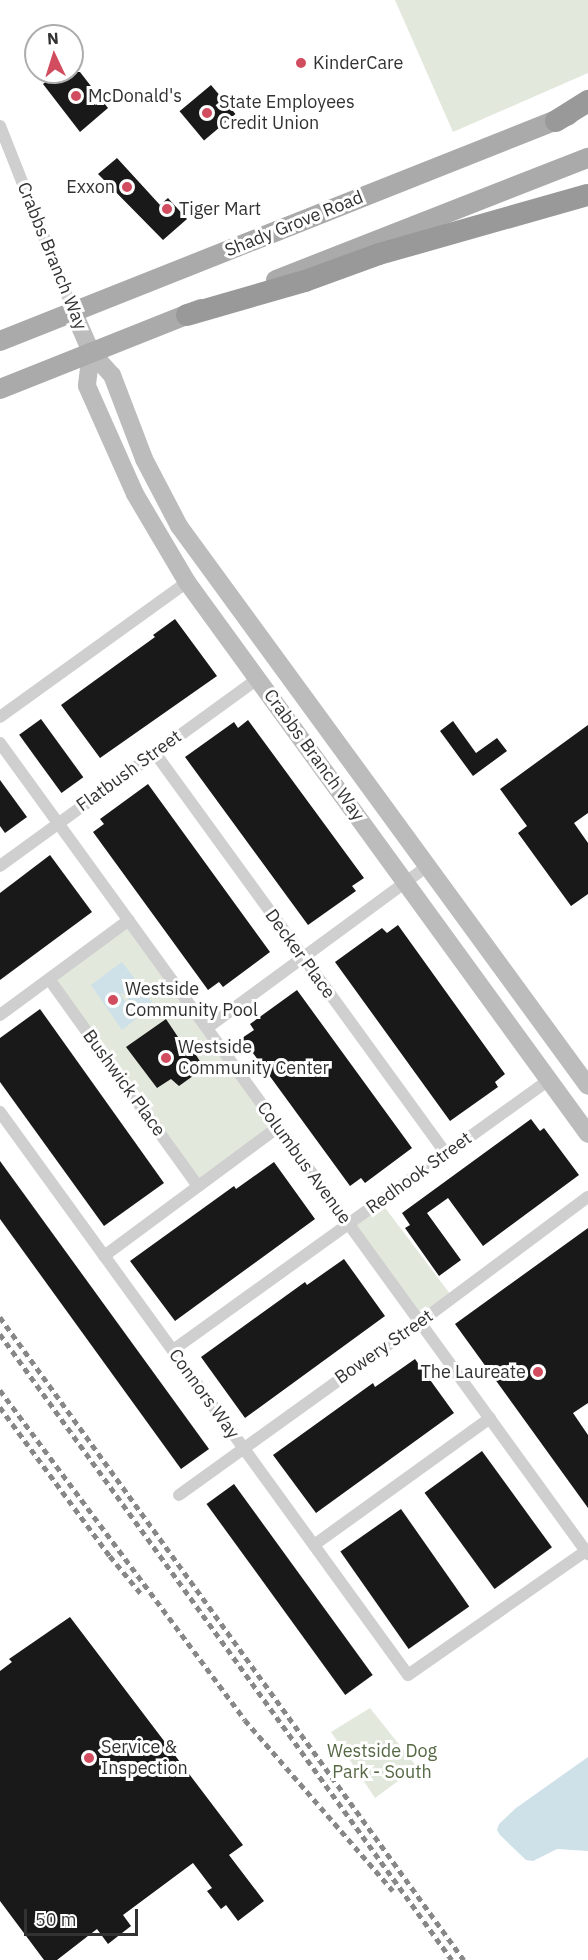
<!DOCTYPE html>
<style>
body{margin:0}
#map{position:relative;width:588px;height:1960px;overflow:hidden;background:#fff;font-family:"IBM Plex Sans",sans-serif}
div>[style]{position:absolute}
.green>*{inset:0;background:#e2e8dc;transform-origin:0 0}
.water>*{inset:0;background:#cee0e8}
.building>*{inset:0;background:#191919;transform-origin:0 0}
.street>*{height:12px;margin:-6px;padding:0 6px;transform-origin:6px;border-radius:6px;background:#cfcfcf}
.secondary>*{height:18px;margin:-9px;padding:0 9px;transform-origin:9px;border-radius:9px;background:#bcbcbc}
.primary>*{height:20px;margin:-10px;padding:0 10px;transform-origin:10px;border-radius:10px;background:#aaa}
.highway>*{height:22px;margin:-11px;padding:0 11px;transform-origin:11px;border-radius:11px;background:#999}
.rail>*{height:4.5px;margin-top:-2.25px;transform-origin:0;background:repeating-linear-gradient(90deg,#878787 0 6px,transparent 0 10.5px)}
.dots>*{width:16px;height:16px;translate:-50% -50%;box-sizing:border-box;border:3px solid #fff;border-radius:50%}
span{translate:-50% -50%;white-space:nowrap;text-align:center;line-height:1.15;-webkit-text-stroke:6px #fff;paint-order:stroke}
.poi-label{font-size:18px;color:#323232}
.left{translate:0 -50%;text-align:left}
.right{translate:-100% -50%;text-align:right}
.street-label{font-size:18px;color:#323232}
.park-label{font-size:18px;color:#576944}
.north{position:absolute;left:24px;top:24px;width:60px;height:60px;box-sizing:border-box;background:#fff;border:2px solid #adadad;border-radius:50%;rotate:356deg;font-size:16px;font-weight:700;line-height:24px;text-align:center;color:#323232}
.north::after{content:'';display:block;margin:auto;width:21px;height:27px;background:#d14c5e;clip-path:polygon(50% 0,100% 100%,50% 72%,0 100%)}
.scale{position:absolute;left:24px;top:1909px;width:114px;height:27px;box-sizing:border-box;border:3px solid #323232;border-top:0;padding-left:8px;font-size:18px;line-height:21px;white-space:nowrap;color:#323232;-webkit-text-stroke:4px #fff;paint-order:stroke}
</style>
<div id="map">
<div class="green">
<i style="clip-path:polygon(395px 0,588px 0,588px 73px,453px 132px)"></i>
<i style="left:129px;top:923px;width:251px;height:96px;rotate:55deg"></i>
<i style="left:380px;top:1201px;width:121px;height:39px;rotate:53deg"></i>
<i style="clip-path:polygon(370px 1708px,417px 1767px,375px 1798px,331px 1732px)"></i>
</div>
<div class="water">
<i style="clip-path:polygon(122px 962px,155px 1006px,141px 1016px,123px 993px,120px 994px,137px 1018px,122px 1030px,91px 985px)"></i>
<i style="clip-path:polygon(588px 1757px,588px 1851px,557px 1849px,533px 1861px,526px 1860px,500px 1835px,497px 1830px,499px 1824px,516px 1808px)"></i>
</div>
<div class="building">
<i style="clip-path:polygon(58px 72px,80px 72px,108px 108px,80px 132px,43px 84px)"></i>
<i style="left:211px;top:85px;width:38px;height:41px;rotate:50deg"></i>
<i style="clip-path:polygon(117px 158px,160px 205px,168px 198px,187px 219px,163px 240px,98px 174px)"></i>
<i style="clip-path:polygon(175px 619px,217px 676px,100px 758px,61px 705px,155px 637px,153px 635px)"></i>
<i style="left:41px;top:719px;width:72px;height:27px;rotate:54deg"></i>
<i style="clip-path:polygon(248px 720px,364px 878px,352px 886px,356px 891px,308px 925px,185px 757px,234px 722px,238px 728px)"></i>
<i style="clip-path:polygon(453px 721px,476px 753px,497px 738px,507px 751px,473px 776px,440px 731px)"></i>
<i style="clip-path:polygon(588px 725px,588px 813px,574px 823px,588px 843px,588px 894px,571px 906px,518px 833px,527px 826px,500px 789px)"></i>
<i style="clip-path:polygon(0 780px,27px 817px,5px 833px,0 826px)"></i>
<i style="clip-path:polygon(148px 784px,270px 952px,223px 987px,219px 982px,208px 990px,93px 832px,104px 824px,100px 819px)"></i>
<i style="clip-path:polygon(50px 855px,92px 912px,0 980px,0 893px)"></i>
<i style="clip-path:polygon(398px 925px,505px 1074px,495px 1082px,498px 1087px,450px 1121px,335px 962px,382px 928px,387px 933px)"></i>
<i style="clip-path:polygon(297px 990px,412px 1148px,365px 1183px,361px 1178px,350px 1186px,242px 1038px,254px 1030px,250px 1024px)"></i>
<i style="clip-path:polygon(40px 1009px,164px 1183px,104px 1226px,0 1082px,0 1038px)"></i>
<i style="clip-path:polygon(166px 1019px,180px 1040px,185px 1037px,204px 1068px,179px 1086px,171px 1079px,157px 1088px,126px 1047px)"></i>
<i style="clip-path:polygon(531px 1119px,540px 1131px,544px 1128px,579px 1175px,483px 1246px,448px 1198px,427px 1213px,461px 1260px,439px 1276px,405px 1228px,410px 1225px,402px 1213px)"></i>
<i style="clip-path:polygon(0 1161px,209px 1449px,181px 1469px,0 1219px)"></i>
<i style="clip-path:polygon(274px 1162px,315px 1219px,175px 1321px,130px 1261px,234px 1186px,236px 1189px)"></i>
<i style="clip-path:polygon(588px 1228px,588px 1403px,573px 1413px,588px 1435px,588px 1508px,455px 1324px)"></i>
<i style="clip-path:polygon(344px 1259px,385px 1316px,245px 1418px,201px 1357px,305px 1282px,307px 1285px)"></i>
<i style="clip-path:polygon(415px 1359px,454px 1413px,316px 1513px,273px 1455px,373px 1383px,375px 1387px)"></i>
<i style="left:482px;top:1451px;width:119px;height:71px;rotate:54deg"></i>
<i style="left:234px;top:1484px;width:236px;height:34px;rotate:54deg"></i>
<i style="left:401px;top:1509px;width:119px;height:74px;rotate:55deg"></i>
<i style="clip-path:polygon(70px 1617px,243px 1845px,229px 1855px,264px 1901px,238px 1921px,226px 1905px,221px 1909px,207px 1891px,212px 1888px,193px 1863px,123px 1915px,131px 1926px,108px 1944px,97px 1929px,57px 1960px,44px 1960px,0 1901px,0 1671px,12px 1662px,9px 1659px)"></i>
</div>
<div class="street">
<i style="left:0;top:126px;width:201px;rotate:68.4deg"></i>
<i style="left:0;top:717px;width:231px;rotate:-35.8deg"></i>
<i style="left:0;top:743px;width:1002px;rotate:54.06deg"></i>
<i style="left:155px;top:753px;width:495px;rotate:54deg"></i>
<i style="left:0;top:866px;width:320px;rotate:-36deg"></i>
<i style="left:49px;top:979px;width:255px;rotate:54.3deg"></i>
<i style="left:0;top:1015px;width:160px;rotate:-36.4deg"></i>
<i style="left:207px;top:1028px;width:272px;rotate:-36.3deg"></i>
<i style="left:0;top:1112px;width:695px;rotate:54.07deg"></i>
<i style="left:408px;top:1675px;width:217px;rotate:-34.9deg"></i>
<i style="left:104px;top:1256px;width:215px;rotate:-36.5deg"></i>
<i style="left:173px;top:1350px;width:463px;rotate:-35.7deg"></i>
<i style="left:179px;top:1495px;width:297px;rotate:-35.7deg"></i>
<i style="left:420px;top:1322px;width:209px;rotate:-36.7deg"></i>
<i style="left:314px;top:1545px;width:217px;rotate:-35.8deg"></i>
</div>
<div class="secondary">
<i style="left:74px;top:313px;width:43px;rotate:66.4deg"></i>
<i style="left:91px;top:352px;width:31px;rotate:48deg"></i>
<i style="left:112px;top:375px;width:90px;rotate:69.1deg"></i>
<i style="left:144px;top:459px;width:76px;rotate:62.4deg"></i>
<i style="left:179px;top:526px;width:693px;rotate:53.86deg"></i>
<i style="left:91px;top:352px;width:34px;rotate:97deg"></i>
<i style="left:87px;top:386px;width:118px;rotate:66deg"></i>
<i style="left:135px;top:494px;width:102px;rotate:59.4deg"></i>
<i style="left:187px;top:582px;width:682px;rotate:54deg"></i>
</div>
<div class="primary">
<i style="left:276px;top:280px;width:335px;rotate:-21.4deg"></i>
<i style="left:0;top:341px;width:612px;rotate:-21.66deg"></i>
<i style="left:0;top:389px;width:216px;rotate:-21.7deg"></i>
</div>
<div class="highway">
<i style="left:556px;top:121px;width:38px;rotate:-32deg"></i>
<i style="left:187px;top:315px;width:123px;rotate:-16.1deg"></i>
<i style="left:305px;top:281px;width:79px;rotate:-20deg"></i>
<i style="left:379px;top:254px;width:217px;rotate:-15.8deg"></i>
</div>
<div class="rail">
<i style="left:0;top:1317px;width:793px;rotate:54.19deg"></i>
<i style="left:0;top:1334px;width:772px;rotate:54.17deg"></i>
<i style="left:0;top:1390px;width:411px;rotate:53.4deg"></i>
<i style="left:245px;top:1720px;width:226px;rotate:49.1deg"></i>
<i style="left:0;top:1407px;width:185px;rotate:53.6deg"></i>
<i style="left:110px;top:1556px;width:52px;rotate:50.5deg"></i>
</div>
<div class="dots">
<i style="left:301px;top:63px;background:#d14c5e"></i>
<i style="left:76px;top:96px;background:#d14c5e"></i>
<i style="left:207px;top:113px;background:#d14c5e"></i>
<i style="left:127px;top:187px;background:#d14c5e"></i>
<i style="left:167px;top:209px;background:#d14c5e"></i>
<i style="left:113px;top:1000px;background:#d14c5e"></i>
<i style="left:166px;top:1058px;background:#d14c5e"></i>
<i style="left:538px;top:1372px;background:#d14c5e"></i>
<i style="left:89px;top:1758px;background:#d14c5e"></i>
</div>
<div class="poi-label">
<span class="left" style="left:313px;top:63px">KinderCare</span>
<span class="left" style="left:88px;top:96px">McDonald's</span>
<span class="left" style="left:219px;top:113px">State Employees<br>Credit Union</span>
<span class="right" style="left:115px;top:187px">Exxon</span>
<span class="left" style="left:179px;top:209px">Tiger Mart</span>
<span class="left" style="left:125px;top:1000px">Westside<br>Community Pool</span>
<span class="left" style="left:178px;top:1058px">Westside<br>Community Center</span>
<span class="right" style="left:526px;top:1372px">The Laureate</span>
<span class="left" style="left:101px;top:1758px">Service &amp;<br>Inspection</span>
</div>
<div class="street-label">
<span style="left:294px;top:224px;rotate:-22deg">Shady Grove Road</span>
<span style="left:52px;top:256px;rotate:68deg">Crabbs Branch Way</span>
<span style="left:314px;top:755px;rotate:54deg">Crabbs Branch Way</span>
<span style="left:129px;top:771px;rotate:-36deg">Flatbush Street</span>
<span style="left:300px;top:954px;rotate:54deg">Decker Place</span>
<span style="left:124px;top:1083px;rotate:54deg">Bushwick Place</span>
<span style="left:304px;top:1163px;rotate:54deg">Columbus Avenue</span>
<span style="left:419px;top:1173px;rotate:-36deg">Redhook Street</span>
<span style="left:384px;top:1347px;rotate:-35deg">Bowery Street</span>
<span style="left:204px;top:1394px;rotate:54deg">Connors Way</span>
</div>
<div class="park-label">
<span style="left:382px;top:1762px">Westside Dog<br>Park - South</span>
</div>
<div class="north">N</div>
<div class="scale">50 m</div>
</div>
